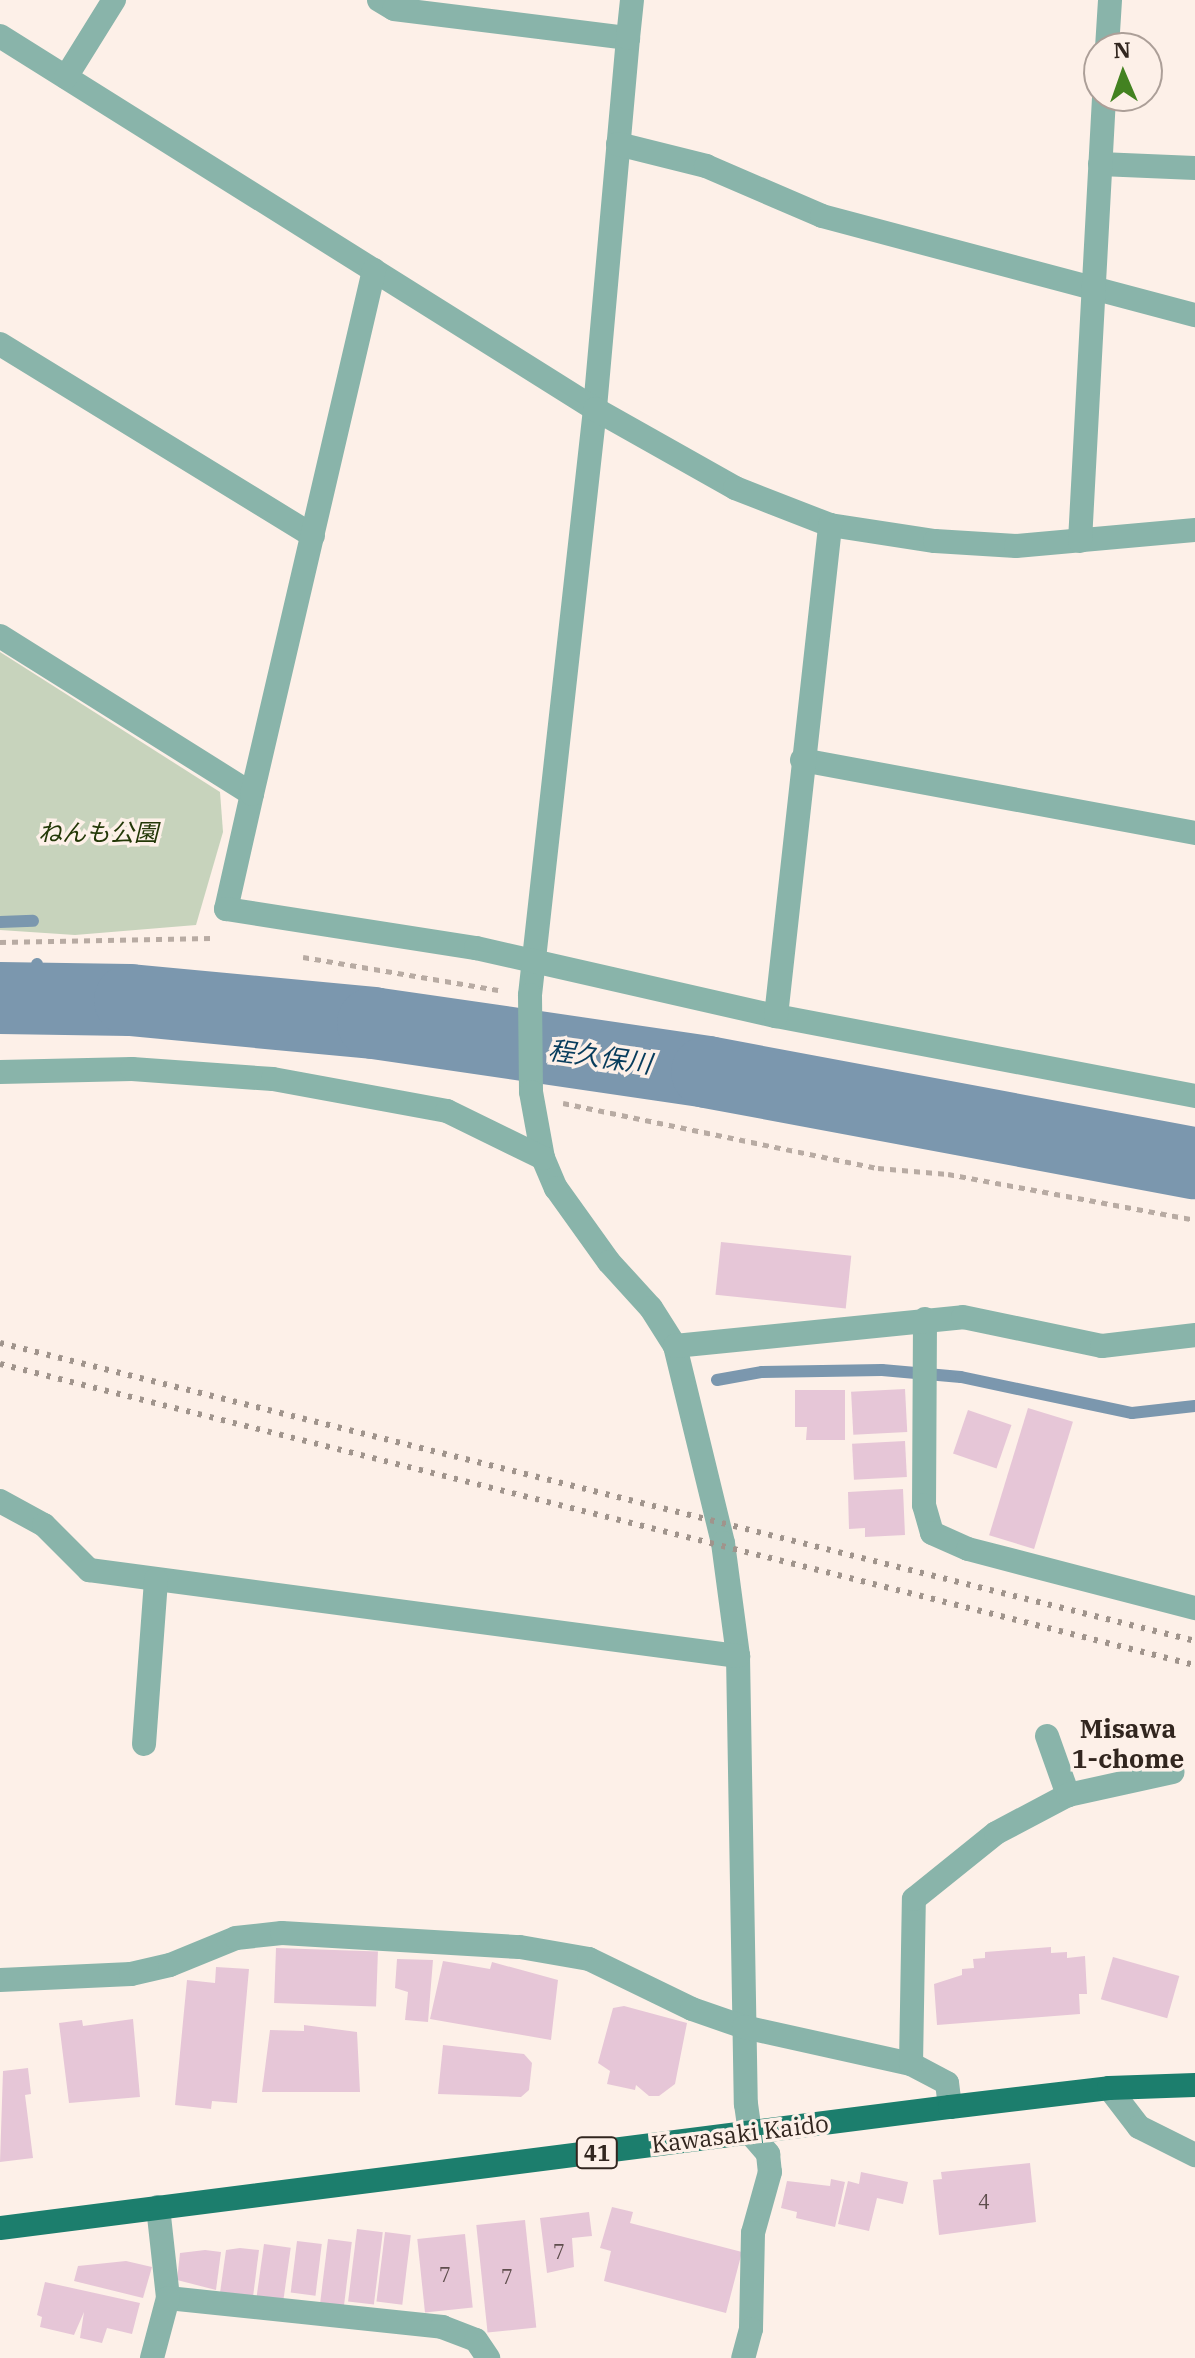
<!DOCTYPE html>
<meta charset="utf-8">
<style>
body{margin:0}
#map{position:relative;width:1195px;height:2358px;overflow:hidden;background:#fdf0e8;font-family:"IBM Plex Serif","Noto Sans JP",serif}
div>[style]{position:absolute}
.green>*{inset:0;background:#c7d3bc}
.stream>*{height:12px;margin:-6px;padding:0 6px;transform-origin:6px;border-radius:6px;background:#7b97ae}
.river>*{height:72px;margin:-36px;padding:0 36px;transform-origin:36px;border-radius:36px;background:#7b97ae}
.building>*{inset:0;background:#e6c6d7;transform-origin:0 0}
.path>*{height:5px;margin-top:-2.5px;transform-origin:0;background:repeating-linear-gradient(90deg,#b8aba3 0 6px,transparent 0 12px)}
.minor>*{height:24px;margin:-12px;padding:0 12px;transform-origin:12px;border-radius:12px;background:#89b4aa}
.major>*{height:24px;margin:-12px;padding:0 12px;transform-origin:12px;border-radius:12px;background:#1c7e6d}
.rail>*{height:6px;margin-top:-3px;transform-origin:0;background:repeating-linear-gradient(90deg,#a0948c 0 4px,transparent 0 12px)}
span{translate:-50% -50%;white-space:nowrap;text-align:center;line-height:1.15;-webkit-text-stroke:7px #fdf0e8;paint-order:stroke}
.number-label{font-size:20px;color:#5f4e4d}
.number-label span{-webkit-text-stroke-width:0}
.shield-label span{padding:2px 6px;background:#fdf0e8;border:2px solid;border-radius:6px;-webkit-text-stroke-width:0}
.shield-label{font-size:22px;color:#32261f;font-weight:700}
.park-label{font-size:24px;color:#233807;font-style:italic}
.street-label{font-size:24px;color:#32261f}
.water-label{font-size:26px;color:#073c5c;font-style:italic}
.neighbourhood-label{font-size:26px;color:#32261f;font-weight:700}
.north{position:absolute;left:1083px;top:32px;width:80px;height:80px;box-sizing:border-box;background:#fdf0e8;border:2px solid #ac9f98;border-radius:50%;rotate:358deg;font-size:22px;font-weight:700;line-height:32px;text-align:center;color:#32261f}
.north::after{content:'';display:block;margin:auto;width:28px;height:36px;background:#438221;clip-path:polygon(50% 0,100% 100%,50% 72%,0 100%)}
</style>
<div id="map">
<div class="green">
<i style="clip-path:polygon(0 652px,220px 792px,223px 832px,196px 925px,75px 935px,0 930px)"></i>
</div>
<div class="stream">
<i style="left:0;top:922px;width:33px;rotate:-2deg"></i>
<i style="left:37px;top:964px;width:34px;rotate:85deg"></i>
<i style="left:717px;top:1380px;width:46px;rotate:-10.1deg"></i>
<i style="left:762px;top:1372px;width:120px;rotate:-1deg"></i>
<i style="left:882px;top:1370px;width:79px;rotate:5.1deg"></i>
<i style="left:961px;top:1377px;width:175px;rotate:11.9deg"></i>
<i style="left:1132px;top:1413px;width:63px;rotate:-6.3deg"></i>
</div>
<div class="river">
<i style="left:0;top:998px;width:130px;rotate:0.9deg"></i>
<i style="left:130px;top:1000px;width:244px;rotate:5.4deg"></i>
<i style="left:373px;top:1023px;width:338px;rotate:8.3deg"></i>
<i style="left:707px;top:1072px;width:496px;rotate:10.6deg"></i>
</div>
<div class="building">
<i style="left:721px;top:1242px;width:131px;height:53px;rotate:6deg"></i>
<i style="left:905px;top:1389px;width:43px;height:54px;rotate:87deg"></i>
<i style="clip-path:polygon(795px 1390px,845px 1390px,845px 1440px,806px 1440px,807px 1427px,795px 1427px)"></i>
<i style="left:1028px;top:1408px;width:47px;height:133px;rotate:17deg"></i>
<i style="left:968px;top:1410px;width:46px;height:46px;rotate:19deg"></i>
<i style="left:905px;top:1441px;width:36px;height:53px;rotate:87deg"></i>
<i style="clip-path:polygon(903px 1489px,905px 1535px,865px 1537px,865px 1528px,849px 1529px,848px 1492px)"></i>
<i style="clip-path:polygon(1051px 1947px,1051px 1953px,1067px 1952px,1067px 1958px,1085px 1956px,1087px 1994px,1079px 1994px,1080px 2014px,937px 2025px,934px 1984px,962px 1975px,962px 1969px,974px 1968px,973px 1959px,985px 1958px,985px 1952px)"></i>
<i style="left:276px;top:1948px;width:102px;height:55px;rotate:2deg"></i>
<i style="left:1113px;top:1957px;width:69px;height:44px;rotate:16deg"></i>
<i style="clip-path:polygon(397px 1959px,433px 1960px,428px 2022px,405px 2020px,408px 1992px,395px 1988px)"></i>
<i style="clip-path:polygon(443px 1961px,490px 1969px,492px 1962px,558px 1980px,551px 2040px,430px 2019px)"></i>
<i style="clip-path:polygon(216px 1967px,249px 1969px,237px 2103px,212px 2101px,211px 2109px,175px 2105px,187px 1980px,215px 1983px)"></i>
<i style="clip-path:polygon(624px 2006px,687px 2023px,675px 2084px,659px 2096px,649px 2096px,636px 2085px,635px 2090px,607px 2084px,610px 2071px,598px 2063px,613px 2008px)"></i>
<i style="clip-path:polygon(133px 2019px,140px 2097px,69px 2103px,59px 2023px,82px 2020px,83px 2026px)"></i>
<i style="clip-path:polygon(304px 2025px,357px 2032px,360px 2092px,262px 2092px,270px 2030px,304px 2031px)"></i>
<i style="clip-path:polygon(443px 2045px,524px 2054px,532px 2063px,529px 2090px,521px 2097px,438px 2094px)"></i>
<i style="clip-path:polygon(28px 2068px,31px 2094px,25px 2095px,33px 2158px,0 2162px,3px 2071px)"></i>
<i style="clip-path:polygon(1030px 2163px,1036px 2222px,939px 2235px,933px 2180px,942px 2179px,941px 2172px)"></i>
<i style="clip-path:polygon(861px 2172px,908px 2182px,903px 2204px,877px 2198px,869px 2231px,838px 2224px,848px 2181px,859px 2184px)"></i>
<i style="clip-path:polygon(831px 2179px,845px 2182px,835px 2227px,796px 2218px,797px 2212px,781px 2208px,787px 2181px,830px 2186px)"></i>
<i style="clip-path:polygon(612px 2207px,633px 2212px,630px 2223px,742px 2252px,726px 2313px,604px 2281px,611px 2251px,600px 2248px)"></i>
<i style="clip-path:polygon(589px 2212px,592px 2236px,572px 2238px,574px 2267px,547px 2273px,540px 2218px)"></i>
<i style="left:525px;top:2220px;width:108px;height:49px;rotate:84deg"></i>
<i style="left:357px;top:2229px;width:26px;height:73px;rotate:7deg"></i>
<i style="left:385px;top:2232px;width:26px;height:70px;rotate:7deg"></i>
<i style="left:465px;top:2234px;width:74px;height:48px;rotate:84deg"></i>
<i style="left:328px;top:2239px;width:24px;height:64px;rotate:7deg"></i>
<i style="left:297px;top:2241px;width:25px;height:52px;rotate:7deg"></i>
<i style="left:264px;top:2244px;width:27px;height:54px;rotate:8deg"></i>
<i style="clip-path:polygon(240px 2248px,259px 2250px,253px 2297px,220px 2293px,226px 2250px)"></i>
<i style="clip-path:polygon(205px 2250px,221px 2252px,216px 2290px,177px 2280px,180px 2253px)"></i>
<i style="clip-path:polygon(126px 2261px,152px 2267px,143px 2298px,74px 2281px,78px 2266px)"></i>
<i style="clip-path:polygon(45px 2282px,140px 2303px,132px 2334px,107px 2328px,102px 2343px,80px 2338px,84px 2312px,74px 2335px,40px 2327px,42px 2317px,37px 2315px)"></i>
</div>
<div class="path">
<i style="left:0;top:942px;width:211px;rotate:-1.1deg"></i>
<i style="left:303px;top:957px;width:198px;rotate:9.6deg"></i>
<i style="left:563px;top:1103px;width:322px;rotate:11.7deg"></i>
<i style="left:878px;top:1168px;width:70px;rotate:4.9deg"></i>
<i style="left:948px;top:1174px;width:251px;rotate:10.5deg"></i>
</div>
<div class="minor">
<i style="left:379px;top:0;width:17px;rotate:31deg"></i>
<i style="left:394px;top:9px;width:236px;rotate:7.1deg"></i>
<i style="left:628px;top:38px;width:372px;rotate:95.1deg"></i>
<i style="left:595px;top:409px;width:590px;rotate:96.33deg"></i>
<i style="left:530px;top:995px;width:97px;rotate:89.4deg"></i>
<i style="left:531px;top:1092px;width:67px;rotate:79.7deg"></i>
<i style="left:543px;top:1158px;width:33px;rotate:67deg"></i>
<i style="left:556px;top:1188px;width:91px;rotate:54.4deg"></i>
<i style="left:609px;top:1262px;width:62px;rotate:47.6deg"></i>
<i style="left:651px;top:1308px;width:45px;rotate:57.7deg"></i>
<i style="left:675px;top:1346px;width:203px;rotate:76.3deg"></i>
<i style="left:723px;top:1543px;width:114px;rotate:82.4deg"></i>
<i style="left:738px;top:1656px;width:448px;rotate:89deg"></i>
<i style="left:746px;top:2104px;width:29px;rotate:82deg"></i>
<i style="left:750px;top:2133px;width:28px;rotate:49deg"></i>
<i style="left:768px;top:2154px;width:18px;rotate:84deg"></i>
<i style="left:770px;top:2172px;width:63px;rotate:105.6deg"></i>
<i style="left:753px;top:2233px;width:96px;rotate:91.2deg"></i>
<i style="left:751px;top:2329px;width:30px;rotate:105deg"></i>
<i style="left:0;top:36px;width:702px;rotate:32.08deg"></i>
<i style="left:595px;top:409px;width:161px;rotate:29.4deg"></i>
<i style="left:735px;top:488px;width:102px;rotate:21.3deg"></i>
<i style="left:830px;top:525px;width:106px;rotate:8.7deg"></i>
<i style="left:935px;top:541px;width:81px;rotate:3.5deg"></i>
<i style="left:1016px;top:546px;width:180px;rotate:-5.1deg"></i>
<i style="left:628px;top:38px;width:38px;rotate:-84deg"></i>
<i style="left:1107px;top:48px;width:48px;rotate:-86.4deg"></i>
<i style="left:66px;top:77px;width:91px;rotate:-58.1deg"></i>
<i style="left:618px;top:144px;width:91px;rotate:14deg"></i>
<i style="left:706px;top:166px;width:126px;rotate:23.3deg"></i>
<i style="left:822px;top:216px;width:386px;rotate:14.9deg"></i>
<i style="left:1100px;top:164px;width:95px;rotate:2.4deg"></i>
<i style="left:0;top:344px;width:367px;rotate:31.5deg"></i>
<i style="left:1080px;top:541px;width:446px;rotate:-86.9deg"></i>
<i style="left:0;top:636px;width:297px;rotate:32.1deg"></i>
<i style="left:252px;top:794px;width:118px;rotate:102.7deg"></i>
<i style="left:226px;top:909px;width:253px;rotate:8.9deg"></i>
<i style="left:476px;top:948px;width:308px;rotate:12.8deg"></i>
<i style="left:776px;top:1016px;width:427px;rotate:10.8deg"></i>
<i style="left:802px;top:760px;width:400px;rotate:10.5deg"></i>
<i style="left:252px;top:794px;width:538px;rotate:-76.89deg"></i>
<i style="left:776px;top:1016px;width:494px;rotate:-83.7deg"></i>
<i style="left:0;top:1072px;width:132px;rotate:-1.3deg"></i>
<i style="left:132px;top:1069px;width:141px;rotate:4.1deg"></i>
<i style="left:273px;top:1079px;width:177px;rotate:10.4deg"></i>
<i style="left:447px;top:1111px;width:107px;rotate:26.1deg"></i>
<i style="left:925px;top:1319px;width:186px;rotate:90.3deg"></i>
<i style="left:924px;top:1505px;width:29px;rotate:74deg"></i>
<i style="left:932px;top:1533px;width:39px;rotate:24deg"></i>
<i style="left:968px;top:1549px;width:235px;rotate:14.6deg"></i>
<i style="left:675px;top:1346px;width:289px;rotate:-5.7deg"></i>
<i style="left:963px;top:1317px;width:142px;rotate:11.8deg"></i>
<i style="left:1102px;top:1346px;width:94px;rotate:-6.7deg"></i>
<i style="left:0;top:1501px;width:50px;rotate:28.6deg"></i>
<i style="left:44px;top:1525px;width:64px;rotate:45deg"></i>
<i style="left:89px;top:1570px;width:655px;rotate:7.55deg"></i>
<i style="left:1047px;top:1736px;width:63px;rotate:70.4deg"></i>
<i style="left:144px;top:1744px;width:165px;rotate:-85.8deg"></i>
<i style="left:0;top:1980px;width:131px;rotate:-2.6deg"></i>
<i style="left:131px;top:1974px;width:40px;rotate:-13deg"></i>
<i style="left:170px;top:1965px;width:71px;rotate:-22.2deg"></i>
<i style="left:236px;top:1938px;width:46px;rotate:-6.2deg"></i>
<i style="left:282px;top:1933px;width:238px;rotate:3.4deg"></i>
<i style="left:520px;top:1947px;width:70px;rotate:9.9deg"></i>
<i style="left:589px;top:1959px;width:114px;rotate:25.9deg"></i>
<i style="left:692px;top:2009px;width:55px;rotate:19.1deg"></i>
<i style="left:744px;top:2027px;width:171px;rotate:12.5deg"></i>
<i style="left:1109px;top:2088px;width:49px;rotate:52.4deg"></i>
<i style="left:1139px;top:2127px;width:63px;rotate:26.6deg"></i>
<i style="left:950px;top:2107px;width:24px;rotate:-97deg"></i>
<i style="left:947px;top:2083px;width:41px;rotate:-152.2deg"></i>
<i style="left:911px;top:2064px;width:165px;rotate:-89deg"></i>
<i style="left:914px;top:1899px;width:105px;rotate:-38.8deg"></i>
<i style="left:996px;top:1833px;width:81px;rotate:-27.8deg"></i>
<i style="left:1068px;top:1795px;width:107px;rotate:-12.4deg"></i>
<i style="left:158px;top:2207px;width:92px;rotate:83.7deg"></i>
<i style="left:168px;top:2298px;width:276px;rotate:6deg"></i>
<i style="left:442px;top:2327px;width:36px;rotate:21deg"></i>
<i style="left:476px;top:2340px;width:22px;rotate:56deg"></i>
<i style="left:152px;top:2358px;width:62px;rotate:-75.1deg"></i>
</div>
<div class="major">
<i style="left:0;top:2228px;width:958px;rotate:-7.26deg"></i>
<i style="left:950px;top:2107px;width:160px;rotate:-6.8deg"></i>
<i style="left:1109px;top:2088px;width:86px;rotate:-2deg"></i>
</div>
<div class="rail">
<i style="left:0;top:1343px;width:1232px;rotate:14deg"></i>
<i style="left:0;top:1364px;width:1232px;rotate:14.14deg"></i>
</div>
<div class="number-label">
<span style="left:984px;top:2201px">4</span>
<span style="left:559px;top:2251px">7</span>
<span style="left:445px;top:2274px">7</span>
<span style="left:507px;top:2276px">7</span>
</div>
<div class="shield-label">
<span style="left:597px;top:2153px">41</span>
</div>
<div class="park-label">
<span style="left:98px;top:833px">ねんも公園</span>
</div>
<div class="street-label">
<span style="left:740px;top:2134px;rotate:-7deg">Kawasaki Kaido</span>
</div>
<div class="water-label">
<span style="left:600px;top:1057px;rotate:8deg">程久保川</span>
</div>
<div class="neighbourhood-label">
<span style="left:1128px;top:1744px">Misawa<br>1-chome</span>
</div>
<div class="north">N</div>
</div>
